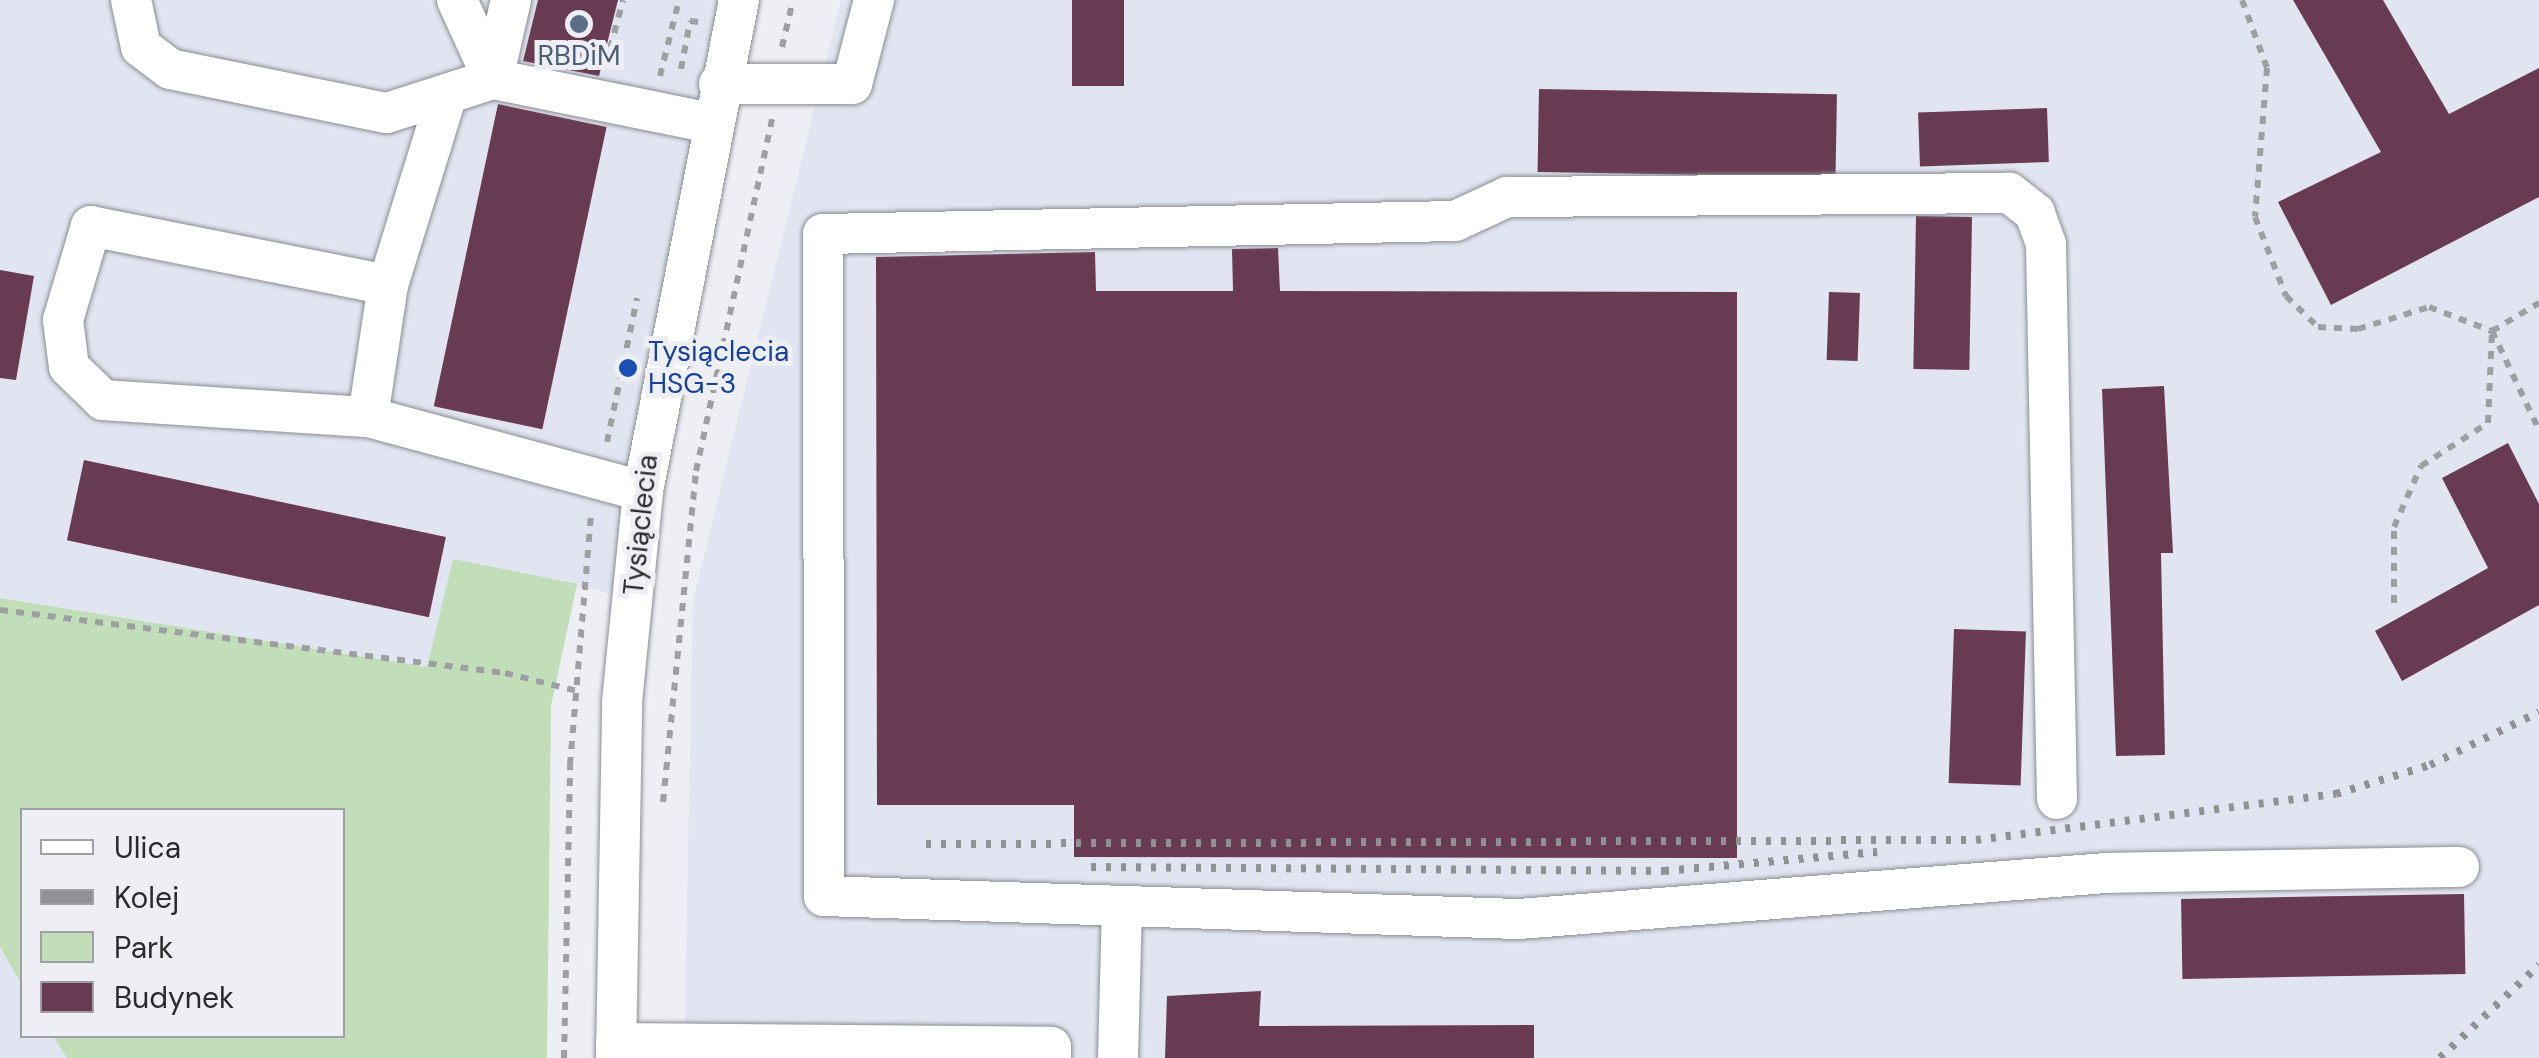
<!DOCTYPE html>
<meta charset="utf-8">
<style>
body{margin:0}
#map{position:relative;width:2539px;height:1058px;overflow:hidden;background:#edeff4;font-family:"DM Sans",sans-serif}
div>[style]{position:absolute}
.built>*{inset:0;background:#e1e5f1}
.green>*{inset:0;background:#c1deb8}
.building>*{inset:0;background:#693b52;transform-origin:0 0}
.path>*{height:6px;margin-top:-3px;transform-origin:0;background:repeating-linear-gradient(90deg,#9e9fa3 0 8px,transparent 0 16px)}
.roads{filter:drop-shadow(0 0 2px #8b8d92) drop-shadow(0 0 2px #8b8d92)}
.minor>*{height:40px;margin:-20px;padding:0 20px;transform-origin:20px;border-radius:20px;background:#fff}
.rail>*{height:8px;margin-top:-4px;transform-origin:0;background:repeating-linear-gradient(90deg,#909195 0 5px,transparent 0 15px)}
.dots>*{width:28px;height:28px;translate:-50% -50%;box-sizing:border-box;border:5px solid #edeff4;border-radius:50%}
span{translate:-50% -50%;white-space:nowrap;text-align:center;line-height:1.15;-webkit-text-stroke:10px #edeff4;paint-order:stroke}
.service-label{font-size:28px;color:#4e5e75}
.transit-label{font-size:28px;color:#164399}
.left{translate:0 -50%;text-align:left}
.street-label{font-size:28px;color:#2a2a2c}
.legend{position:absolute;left:20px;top:808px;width:325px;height:230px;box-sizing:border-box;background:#edeff4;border:2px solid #9fa0a4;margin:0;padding:12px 18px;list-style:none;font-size:30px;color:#2a2a2c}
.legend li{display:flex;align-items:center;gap:20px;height:50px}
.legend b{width:50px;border:2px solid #9fa0a4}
</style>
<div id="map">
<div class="built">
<i style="clip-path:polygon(0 0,738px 0,632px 598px,453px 559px,428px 667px,0 598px)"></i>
<i style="clip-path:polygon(841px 0,2539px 0,2539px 1058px,684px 1058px,693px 600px)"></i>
<i style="clip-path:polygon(0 948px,22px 985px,22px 1036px,53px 1036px,67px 1058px,0 1058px)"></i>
</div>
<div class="green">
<i style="clip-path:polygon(453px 559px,577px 584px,551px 706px,547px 1058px,67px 1058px,53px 1036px,342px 1036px,342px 810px,22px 810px,22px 985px,0 947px,0 598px,427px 667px)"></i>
</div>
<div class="building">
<i style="clip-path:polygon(538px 0,618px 0,599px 76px,523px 61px)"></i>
<i style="left:1072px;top:0;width:52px;height:86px"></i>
<i style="clip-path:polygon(2293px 0,2383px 0,2449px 114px,2539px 68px,2539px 197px,2331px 305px,2278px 202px,2381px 152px)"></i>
<i style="left:1539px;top:89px;width:298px;height:83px;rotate:1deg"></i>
<i style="left:498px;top:104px;width:111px;height:309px;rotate:12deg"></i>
<i style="left:2047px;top:108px;width:54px;height:129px;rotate:88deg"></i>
<i style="left:1972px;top:217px;width:153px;height:56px;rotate:91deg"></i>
<i style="clip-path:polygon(1278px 248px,1280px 291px,1737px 292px,1737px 858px,1074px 857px,1074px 805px,877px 805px,876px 257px,1095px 252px,1096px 291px,1233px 291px,1232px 249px)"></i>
<i style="clip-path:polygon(0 270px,34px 276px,16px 380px,0 378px)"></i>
<i style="left:1829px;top:292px;width:31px;height:68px;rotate:2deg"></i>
<i style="clip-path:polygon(2164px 386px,2173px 553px,2161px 553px,2165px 755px,2116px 756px,2102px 389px)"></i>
<i style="clip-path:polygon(2508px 443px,2539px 504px,2539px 605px,2402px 681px,2375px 631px,2488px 568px,2442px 478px)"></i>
<i style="left:84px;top:460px;width:370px;height:82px;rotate:12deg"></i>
<i style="left:1954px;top:629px;width:72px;height:154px;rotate:2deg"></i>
<i style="left:2464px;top:894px;width:80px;height:283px;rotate:89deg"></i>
<i style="clip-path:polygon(1261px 991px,1259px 1026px,1534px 1025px,1534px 1058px,1165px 1058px,1167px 996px)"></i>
</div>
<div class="path">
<i style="left:2242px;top:0;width:72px;rotate:69.8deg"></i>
<i style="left:2267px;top:68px;width:149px;rotate:94.6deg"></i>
<i style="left:2255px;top:217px;width:85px;rotate:68.6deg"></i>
<i style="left:2286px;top:296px;width:45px;rotate:44.1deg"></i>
<i style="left:2318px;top:327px;width:40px;rotate:2.9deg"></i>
<i style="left:2358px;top:329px;width:74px;rotate:-17.2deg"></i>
<i style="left:2429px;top:307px;width:67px;rotate:20.9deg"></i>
<i style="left:2492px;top:331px;width:110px;rotate:64.6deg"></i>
<i style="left:782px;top:47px;width:48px;rotate:-76.8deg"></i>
<i style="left:606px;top:64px;width:66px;rotate:-75.1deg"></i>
<i style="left:681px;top:69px;width:49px;rotate:-79.4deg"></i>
<i style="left:690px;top:21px;width:9px;rotate:6deg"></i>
<i style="left:660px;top:76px;width:78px;rotate:-76deg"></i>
<i style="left:607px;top:442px;width:147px;rotate:-78.2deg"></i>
<i style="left:2394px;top:603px;width:76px;rotate:-90deg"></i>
<i style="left:2394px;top:527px;width:67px;rotate:-66.1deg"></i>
<i style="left:2421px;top:466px;width:80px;rotate:-32.7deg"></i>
<i style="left:2488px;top:423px;width:92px;rotate:-87.5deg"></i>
<i style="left:2492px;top:331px;width:55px;rotate:-30.8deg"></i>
<i style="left:0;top:610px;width:509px;rotate:7.11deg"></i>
<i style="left:505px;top:673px;width:74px;rotate:14deg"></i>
<i style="left:663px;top:802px;width:333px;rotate:-84.3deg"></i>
<i style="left:696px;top:471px;width:360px;rotate:-77.8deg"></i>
<i style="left:564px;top:1058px;width:293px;rotate:-88.8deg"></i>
<i style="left:570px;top:765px;width:253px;rotate:-85.2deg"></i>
</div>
<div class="roads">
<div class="minor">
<i style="left:131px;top:0;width:48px;rotate:78deg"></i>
<i style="left:141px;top:47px;width:36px;rotate:37deg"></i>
<i style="left:170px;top:69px;width:221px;rotate:11.5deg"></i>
<i style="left:387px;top:113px;width:111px;rotate:-17.8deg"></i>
<i style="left:493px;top:79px;width:223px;rotate:11.4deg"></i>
<i style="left:457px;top:0;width:87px;rotate:65.5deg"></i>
<i style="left:493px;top:79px;width:81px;rotate:-77.2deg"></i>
<i style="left:719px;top:84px;width:133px"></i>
<i style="left:852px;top:84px;width:87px;rotate:-75.3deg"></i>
<i style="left:388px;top:285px;width:303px;rotate:-168.8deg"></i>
<i style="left:91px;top:226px;width:98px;rotate:106.6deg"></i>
<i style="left:63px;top:320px;width:47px;rotate:82.7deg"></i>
<i style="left:69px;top:367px;width:47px;rotate:44.1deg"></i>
<i style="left:103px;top:400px;width:266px;rotate:3.7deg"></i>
<i style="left:368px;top:417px;width:285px;rotate:15.1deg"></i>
<i style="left:368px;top:417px;width:134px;rotate:-81.4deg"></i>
<i style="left:388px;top:285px;width:193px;rotate:-72.8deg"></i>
<i style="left:2057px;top:799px;width:555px;rotate:-91.14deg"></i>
<i style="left:2046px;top:244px;width:33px;rotate:-110deg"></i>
<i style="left:2035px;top:213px;width:33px;rotate:-142deg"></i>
<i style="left:2009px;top:193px;width:502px;rotate:179.54deg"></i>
<i style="left:1507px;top:197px;width:57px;rotate:155.2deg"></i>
<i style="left:1455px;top:221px;width:632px;rotate:178.82deg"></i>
<i style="left:823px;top:234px;width:662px;rotate:89.91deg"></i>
<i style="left:824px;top:896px;width:695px;rotate:1.9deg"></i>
<i style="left:1519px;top:919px;width:589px;rotate:-4.48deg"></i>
<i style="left:2106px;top:873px;width:353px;rotate:-1deg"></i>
<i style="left:616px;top:1043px;width:435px;rotate:0.5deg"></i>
<i style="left:1051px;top:1047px;width:11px;rotate:90deg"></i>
<i style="left:616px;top:1058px;width:356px;rotate:-89deg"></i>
<i style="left:622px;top:702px;width:212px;rotate:-84.3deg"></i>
<i style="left:643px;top:491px;width:500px;rotate:-78.94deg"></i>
<i style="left:1118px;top:1058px;width:152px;rotate:-88.5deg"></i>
</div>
</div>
<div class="rail">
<i style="left:926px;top:844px;width:1050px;rotate:-0.22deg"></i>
<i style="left:1976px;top:840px;width:363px;rotate:-7.3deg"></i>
<i style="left:2336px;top:794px;width:98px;rotate:-17.1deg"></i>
<i style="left:2430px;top:765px;width:121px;rotate:-25.9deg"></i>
<i style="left:1091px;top:867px;width:573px;rotate:0.4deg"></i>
<i style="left:1664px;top:871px;width:214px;rotate:-5.1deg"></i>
<i style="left:2440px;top:1058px;width:136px;rotate:-43.2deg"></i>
</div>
<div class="dots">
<i style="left:579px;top:24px;background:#5c6f8a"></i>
<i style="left:628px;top:368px;background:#1a4fb4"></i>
</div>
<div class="service-label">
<span style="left:579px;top:56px">RBDiM</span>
</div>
<div class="transit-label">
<span class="left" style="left:648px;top:368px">Tysiąclecia<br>HSG-3</span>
</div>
<div class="street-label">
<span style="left:641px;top:525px;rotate:-84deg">Tysiąclecia</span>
</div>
<ul class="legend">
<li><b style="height:12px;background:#fff"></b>Ulica</li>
<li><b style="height:12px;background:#909195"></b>Kolej</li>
<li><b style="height:28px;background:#c1deb8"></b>Park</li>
<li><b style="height:28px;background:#693b52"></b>Budynek</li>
</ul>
</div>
